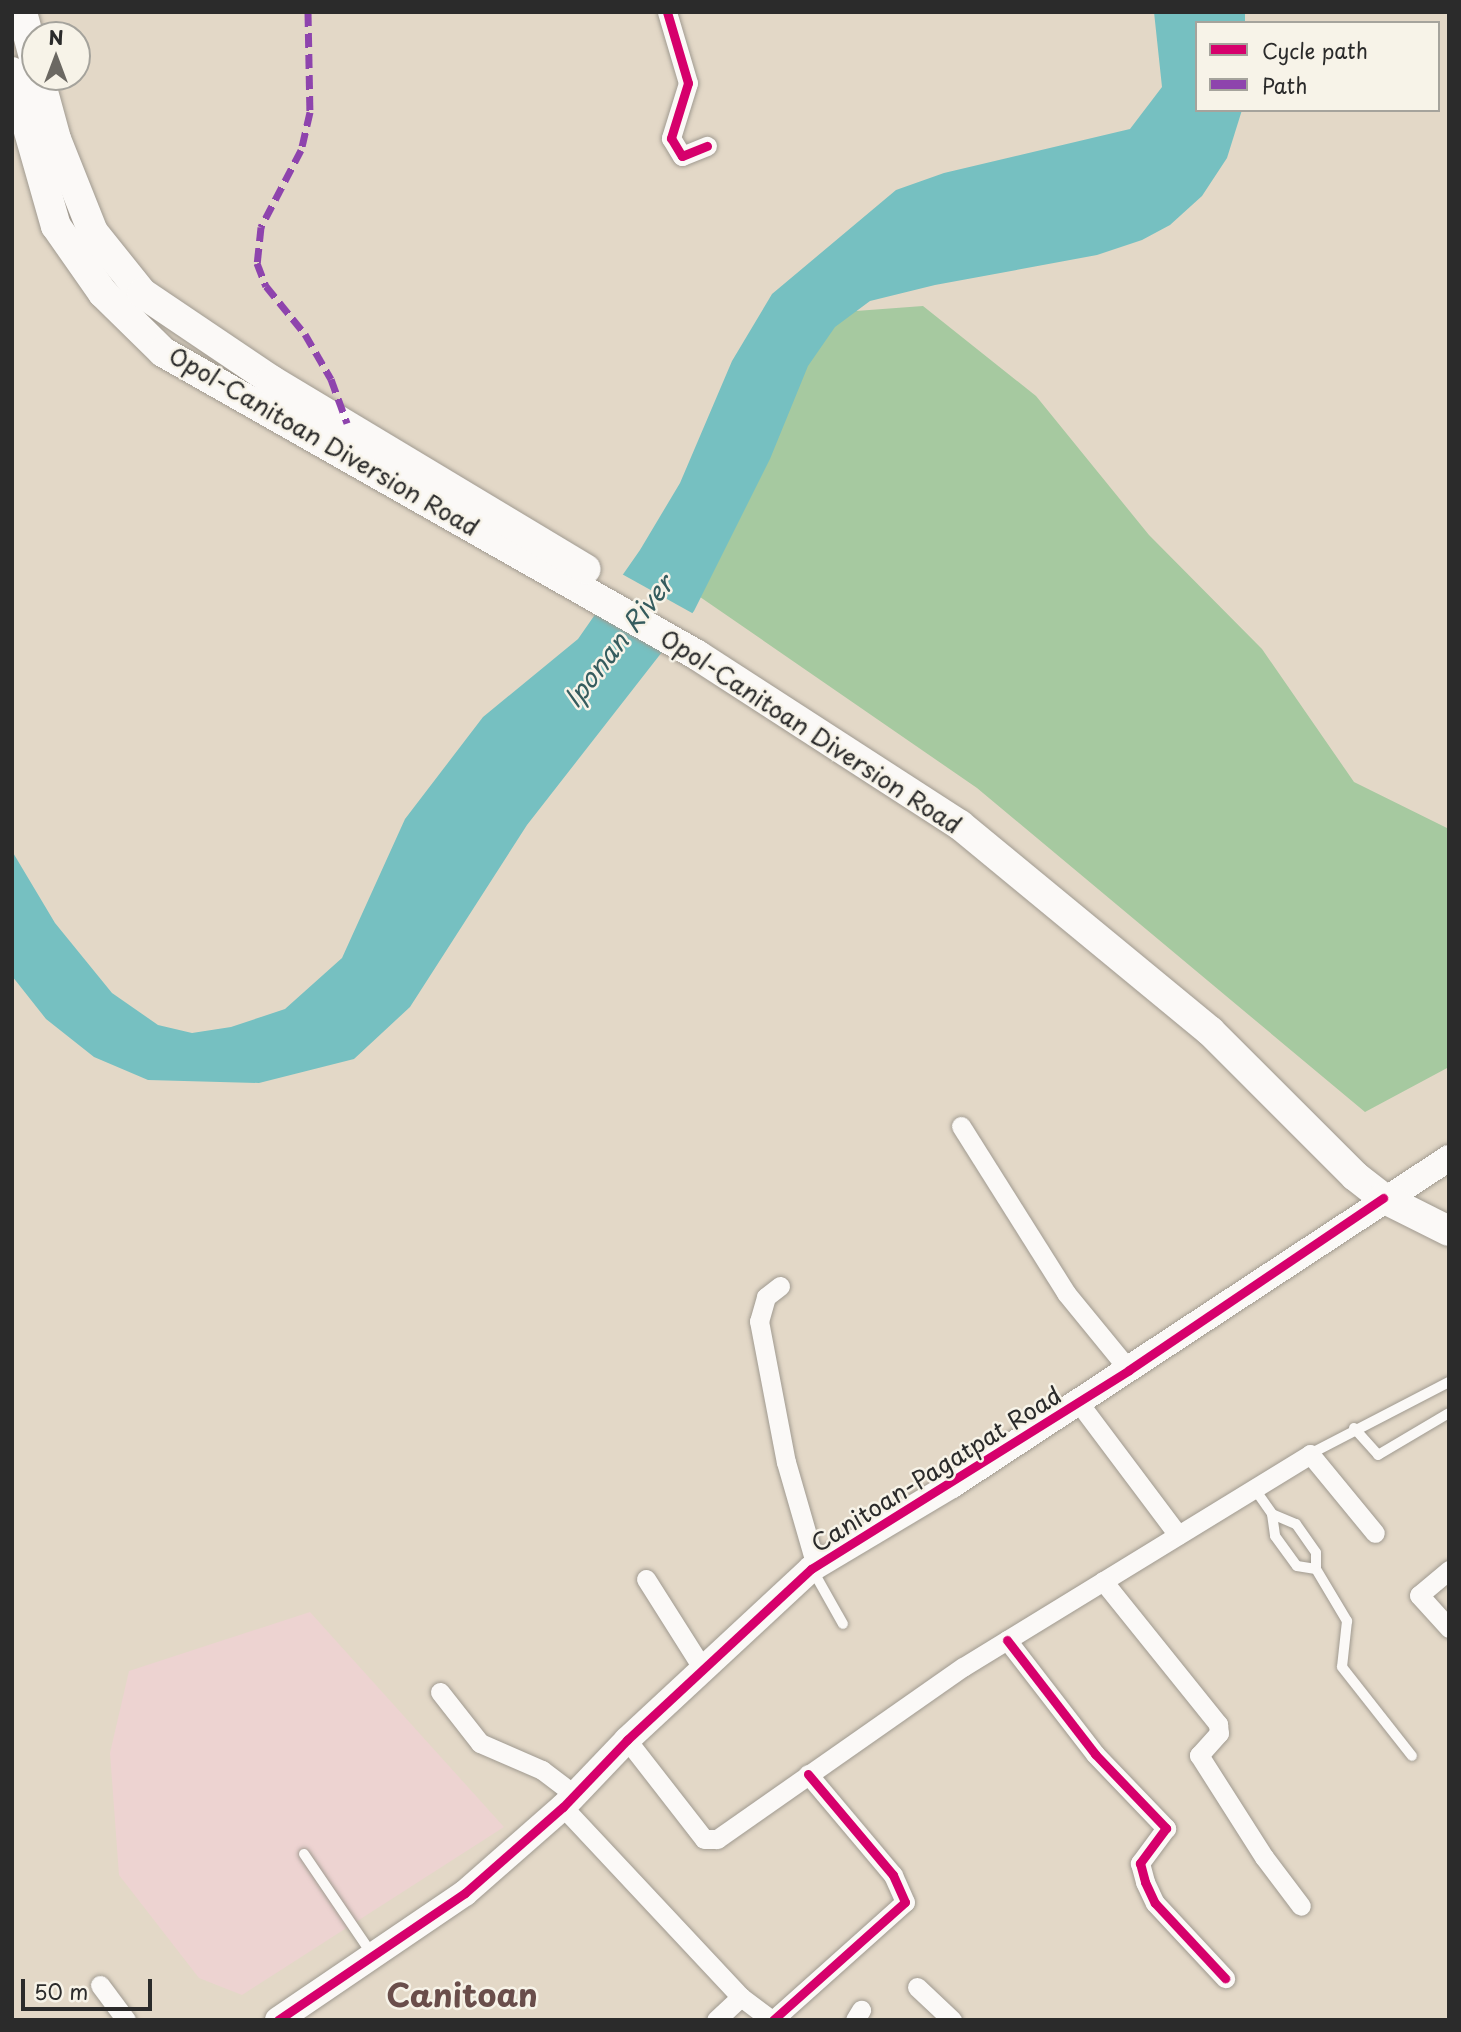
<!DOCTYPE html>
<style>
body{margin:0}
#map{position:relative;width:1461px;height:2032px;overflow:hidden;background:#e3d8c7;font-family:"Playpen Sans",sans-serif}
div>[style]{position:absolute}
.built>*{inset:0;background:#edd3d1}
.forest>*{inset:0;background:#a6c9a0}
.water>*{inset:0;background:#76c0c1}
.pier>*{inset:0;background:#e3d8c7;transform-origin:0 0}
.roads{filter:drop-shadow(0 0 2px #a09a90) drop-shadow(0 0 2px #a09a90)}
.lane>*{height:10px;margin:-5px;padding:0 5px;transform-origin:5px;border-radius:5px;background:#fbf9f7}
.street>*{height:19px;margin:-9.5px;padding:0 9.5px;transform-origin:9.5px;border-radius:9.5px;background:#fbf9f7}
.secondary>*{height:26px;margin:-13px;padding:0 13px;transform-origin:13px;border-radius:13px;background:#fbf9f7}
.primary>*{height:30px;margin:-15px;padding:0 15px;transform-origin:15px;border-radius:15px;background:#fbf9f7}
.quiet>*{height:7px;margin-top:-3.5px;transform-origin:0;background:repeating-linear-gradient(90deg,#8e44ad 0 14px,transparent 0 21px)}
.cycleway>*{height:9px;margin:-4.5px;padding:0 4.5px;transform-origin:4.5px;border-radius:4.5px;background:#d6006c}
span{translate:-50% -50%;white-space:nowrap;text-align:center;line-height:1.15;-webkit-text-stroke:5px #f7f3e8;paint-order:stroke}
.street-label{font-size:24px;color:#2b2b2b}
.water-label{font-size:26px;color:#355c5e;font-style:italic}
.district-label{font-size:32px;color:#6a4e4b;font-weight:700}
.frame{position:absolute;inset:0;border:14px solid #2b2b2b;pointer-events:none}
.legend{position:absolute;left:1195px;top:21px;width:245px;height:91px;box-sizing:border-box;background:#f7f3e8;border:2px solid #a5a39c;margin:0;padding:9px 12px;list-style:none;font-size:21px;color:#2b2b2b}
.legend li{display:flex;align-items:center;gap:14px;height:35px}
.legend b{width:35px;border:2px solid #a5a39c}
.north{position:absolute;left:21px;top:21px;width:70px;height:70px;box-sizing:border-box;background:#f7f3e8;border:2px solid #a5a39c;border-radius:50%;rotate:0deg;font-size:19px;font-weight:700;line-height:28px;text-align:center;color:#2b2b2b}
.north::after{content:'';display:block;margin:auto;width:24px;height:32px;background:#6b6862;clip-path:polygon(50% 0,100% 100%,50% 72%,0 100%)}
.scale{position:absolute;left:21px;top:1979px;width:131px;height:32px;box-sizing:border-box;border:4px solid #2b2b2b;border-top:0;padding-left:9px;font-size:21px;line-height:24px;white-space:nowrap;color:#2b2b2b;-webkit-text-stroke:5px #f7f3e8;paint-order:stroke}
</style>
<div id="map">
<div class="built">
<i style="clip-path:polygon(310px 1612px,504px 1827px,242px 1995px,199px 1978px,119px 1875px,110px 1753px,129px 1671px)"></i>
</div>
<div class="forest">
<i style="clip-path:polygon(923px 306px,1036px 396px,1149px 535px,1262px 649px,1354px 782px,1449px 829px,1449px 1067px,1365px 1112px,977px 788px,687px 588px,829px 313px)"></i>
</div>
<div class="water">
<i style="clip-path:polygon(1154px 12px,1245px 12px,1245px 23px,1197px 23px,1197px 110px,1242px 110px,1227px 158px,1202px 196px,1170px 225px,1142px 240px,1097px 255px,935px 285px,870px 301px,835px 327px,808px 366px,770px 459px,694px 611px,527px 825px,410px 1007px,354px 1059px,259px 1083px,148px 1080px,94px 1057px,46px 1019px,12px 976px,12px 851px,55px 923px,112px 993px,158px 1025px,192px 1033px,231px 1027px,285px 1009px,342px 958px,405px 819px,483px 717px,578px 639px,640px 550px,680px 483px,732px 361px,772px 294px,896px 190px,944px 173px,1130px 129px,1162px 87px)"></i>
</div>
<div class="pier">
<i style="left:620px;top:573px;width:86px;height:44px;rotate:29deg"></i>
</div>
<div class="roads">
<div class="lane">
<i style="left:1354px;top:1428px;width:36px;rotate:48deg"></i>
<i style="left:1378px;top:1455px;width:82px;rotate:-30.6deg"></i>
<i style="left:1310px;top:1454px;width:157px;rotate:-27.4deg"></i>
<i style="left:1254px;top:1488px;width:32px;rotate:55deg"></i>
<i style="left:1272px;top:1514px;width:22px;rotate:82deg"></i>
<i style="left:1275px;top:1536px;width:37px;rotate:54deg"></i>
<i style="left:1297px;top:1566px;width:19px;rotate:9deg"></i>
<i style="left:1272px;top:1514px;width:26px;rotate:23deg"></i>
<i style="left:1296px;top:1524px;width:35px;rotate:55deg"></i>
<i style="left:1316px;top:1553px;width:16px;rotate:90deg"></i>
<i style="left:1316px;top:1569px;width:61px;rotate:59.2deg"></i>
<i style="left:1347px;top:1621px;width:46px;rotate:96.2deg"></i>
<i style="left:1342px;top:1667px;width:113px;rotate:51.8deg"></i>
<i style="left:812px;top:1569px;width:63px;rotate:60.6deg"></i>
<i style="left:304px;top:1854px;width:121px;rotate:55.8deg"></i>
</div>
<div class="street">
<i style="left:667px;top:12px;width:74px;rotate:73.5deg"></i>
<i style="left:688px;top:83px;width:58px;rotate:107.2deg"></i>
<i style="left:671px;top:138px;width:21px;rotate:59deg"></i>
<i style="left:682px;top:156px;width:27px;rotate:-22deg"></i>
<i style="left:961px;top:1126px;width:197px;rotate:57.8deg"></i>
<i style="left:1066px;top:1293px;width:99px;rotate:50.7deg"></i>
<i style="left:780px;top:1286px;width:18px;rotate:142deg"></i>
<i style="left:766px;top:1297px;width:25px;rotate:106deg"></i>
<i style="left:759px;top:1321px;width:144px;rotate:79.2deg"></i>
<i style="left:786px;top:1462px;width:108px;rotate:73.9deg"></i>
<i style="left:1079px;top:1403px;width:165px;rotate:53.1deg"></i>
<i style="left:1449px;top:1570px;width:39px;rotate:140deg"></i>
<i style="left:1419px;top:1595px;width:45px;rotate:47.7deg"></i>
<i style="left:646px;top:1579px;width:107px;rotate:57.7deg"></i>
<i style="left:1103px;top:1581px;width:184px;rotate:51.2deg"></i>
<i style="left:1218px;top:1724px;width:9px;rotate:84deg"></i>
<i style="left:1219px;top:1733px;width:30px;rotate:132deg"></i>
<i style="left:1199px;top:1755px;width:121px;rotate:57.5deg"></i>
<i style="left:1264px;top:1857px;width:61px;rotate:52.9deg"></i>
<i style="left:1007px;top:1640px;width:144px;rotate:52.3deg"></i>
<i style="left:1095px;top:1754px;width:103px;rotate:46.2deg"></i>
<i style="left:1166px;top:1828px;width:44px;rotate:126.6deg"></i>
<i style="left:1140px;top:1863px;width:20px;rotate:75deg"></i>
<i style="left:1145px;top:1882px;width:23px;rotate:65deg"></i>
<i style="left:1155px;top:1903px;width:103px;rotate:47deg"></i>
<i style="left:440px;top:1692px;width:65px;rotate:51.9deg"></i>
<i style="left:480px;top:1743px;width:68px;rotate:23.5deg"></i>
<i style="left:542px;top:1770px;width:41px;rotate:37.1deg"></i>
<i style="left:627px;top:1740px;width:125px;rotate:52.1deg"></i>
<i style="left:704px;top:1839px;width:13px"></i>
<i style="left:717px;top:1839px;width:300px;rotate:-35deg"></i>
<i style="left:963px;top:1667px;width:407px;rotate:-31.5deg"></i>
<i style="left:1310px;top:1454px;width:102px;rotate:50.6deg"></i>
<i style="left:563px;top:1807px;width:260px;rotate:46.9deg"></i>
<i style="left:741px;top:1997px;width:38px;rotate:37deg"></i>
<i style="left:100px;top:1985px;width:44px;rotate:53.4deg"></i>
<i style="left:917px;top:1987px;width:48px;rotate:43.3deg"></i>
<i style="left:716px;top:2020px;width:34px;rotate:-43deg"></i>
<i style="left:773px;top:2020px;width:177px;rotate:-41.8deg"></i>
<i style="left:905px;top:1902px;width:30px;rotate:-114deg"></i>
<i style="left:893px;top:1875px;width:132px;rotate:-130.1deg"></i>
<i style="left:855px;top:2020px;width:12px;rotate:-59deg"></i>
</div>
<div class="secondary">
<i style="left:278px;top:2020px;width:226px;rotate:-34.2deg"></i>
<i style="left:465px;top:1893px;width:130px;rotate:-41.3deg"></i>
<i style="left:563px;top:1807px;width:93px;rotate:-46.3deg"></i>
<i style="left:627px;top:1740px;width:251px;rotate:-42.9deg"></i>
<i style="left:811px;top:1569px;width:164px;rotate:-30.8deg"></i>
<i style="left:952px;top:1485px;width:595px;rotate:-33.34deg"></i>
</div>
<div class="primary">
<i style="left:22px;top:12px;width:51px;rotate:75.1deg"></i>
<i style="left:12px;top:72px;width:160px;rotate:74.1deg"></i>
<i style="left:56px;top:226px;width:82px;rotate:55deg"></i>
<i style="left:103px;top:293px;width:84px;rotate:44.5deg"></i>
<i style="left:163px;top:352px;width:614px;rotate:29.57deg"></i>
<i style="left:697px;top:655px;width:313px;rotate:32.9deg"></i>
<i style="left:960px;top:825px;width:324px;rotate:39.5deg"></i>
<i style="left:1210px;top:1031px;width:205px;rotate:45deg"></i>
<i style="left:1355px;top:1176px;width:36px;rotate:38deg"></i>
<i style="left:1383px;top:1198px;width:74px;rotate:26.6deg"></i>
<i style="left:39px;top:77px;width:64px;rotate:74.7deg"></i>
<i style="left:56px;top:139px;width:100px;rotate:68.3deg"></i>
<i style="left:93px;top:232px;width:78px;rotate:51.2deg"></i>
<i style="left:142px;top:293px;width:156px;rotate:34deg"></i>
<i style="left:271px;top:380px;width:367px;rotate:31deg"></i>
</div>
</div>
<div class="quiet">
<i style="left:308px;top:12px;width:100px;rotate:88.9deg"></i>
<i style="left:310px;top:112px;width:39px;rotate:103deg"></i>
<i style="left:301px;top:150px;width:87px;rotate:117.5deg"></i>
<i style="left:261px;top:227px;width:36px;rotate:96deg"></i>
<i style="left:257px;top:263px;width:25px;rotate:69deg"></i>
<i style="left:266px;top:286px;width:62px;rotate:50.9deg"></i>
<i style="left:305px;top:334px;width:52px;rotate:60deg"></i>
<i style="left:331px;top:379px;width:47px;rotate:70deg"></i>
</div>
<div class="cycleway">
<i style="left:667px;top:12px;width:74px;rotate:73.5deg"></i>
<i style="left:688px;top:83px;width:58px;rotate:107.2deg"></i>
<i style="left:671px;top:138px;width:21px;rotate:59deg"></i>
<i style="left:682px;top:156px;width:27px;rotate:-22deg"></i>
<i style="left:1007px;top:1640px;width:144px;rotate:52.3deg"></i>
<i style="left:1095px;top:1754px;width:103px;rotate:46.2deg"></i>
<i style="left:1166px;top:1828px;width:44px;rotate:126.6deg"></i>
<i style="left:1140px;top:1863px;width:20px;rotate:75deg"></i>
<i style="left:1145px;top:1882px;width:23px;rotate:65deg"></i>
<i style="left:1155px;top:1903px;width:103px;rotate:47deg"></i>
<i style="left:278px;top:2020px;width:226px;rotate:-34.2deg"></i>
<i style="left:465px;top:1893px;width:130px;rotate:-41.3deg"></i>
<i style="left:563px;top:1807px;width:93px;rotate:-46.3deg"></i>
<i style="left:627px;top:1740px;width:251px;rotate:-42.9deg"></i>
<i style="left:811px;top:1569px;width:375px;rotate:-32deg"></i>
<i style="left:1129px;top:1370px;width:307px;rotate:-34.1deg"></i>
<i style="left:773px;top:2020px;width:177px;rotate:-41.8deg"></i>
<i style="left:905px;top:1902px;width:30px;rotate:-114deg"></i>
<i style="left:893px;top:1875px;width:132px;rotate:-130.1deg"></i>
</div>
<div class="street-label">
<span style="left:324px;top:441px;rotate:30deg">Opol-Canitoan Diversion Road</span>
<span style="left:811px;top:731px;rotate:33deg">Opol-Canitoan Diversion Road</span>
<span style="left:936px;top:1469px;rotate:-32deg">Canitoan-Pagatpat Road</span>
</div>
<div class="water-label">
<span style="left:618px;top:641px;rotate:-52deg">Iponan River</span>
</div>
<div class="district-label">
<span style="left:462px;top:1994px">Canitoan</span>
</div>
<div class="frame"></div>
<ul class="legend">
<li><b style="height:9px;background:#d6006c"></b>Cycle path</li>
<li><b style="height:9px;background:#8e44ad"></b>Path</li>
</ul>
<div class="north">N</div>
<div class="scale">50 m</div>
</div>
